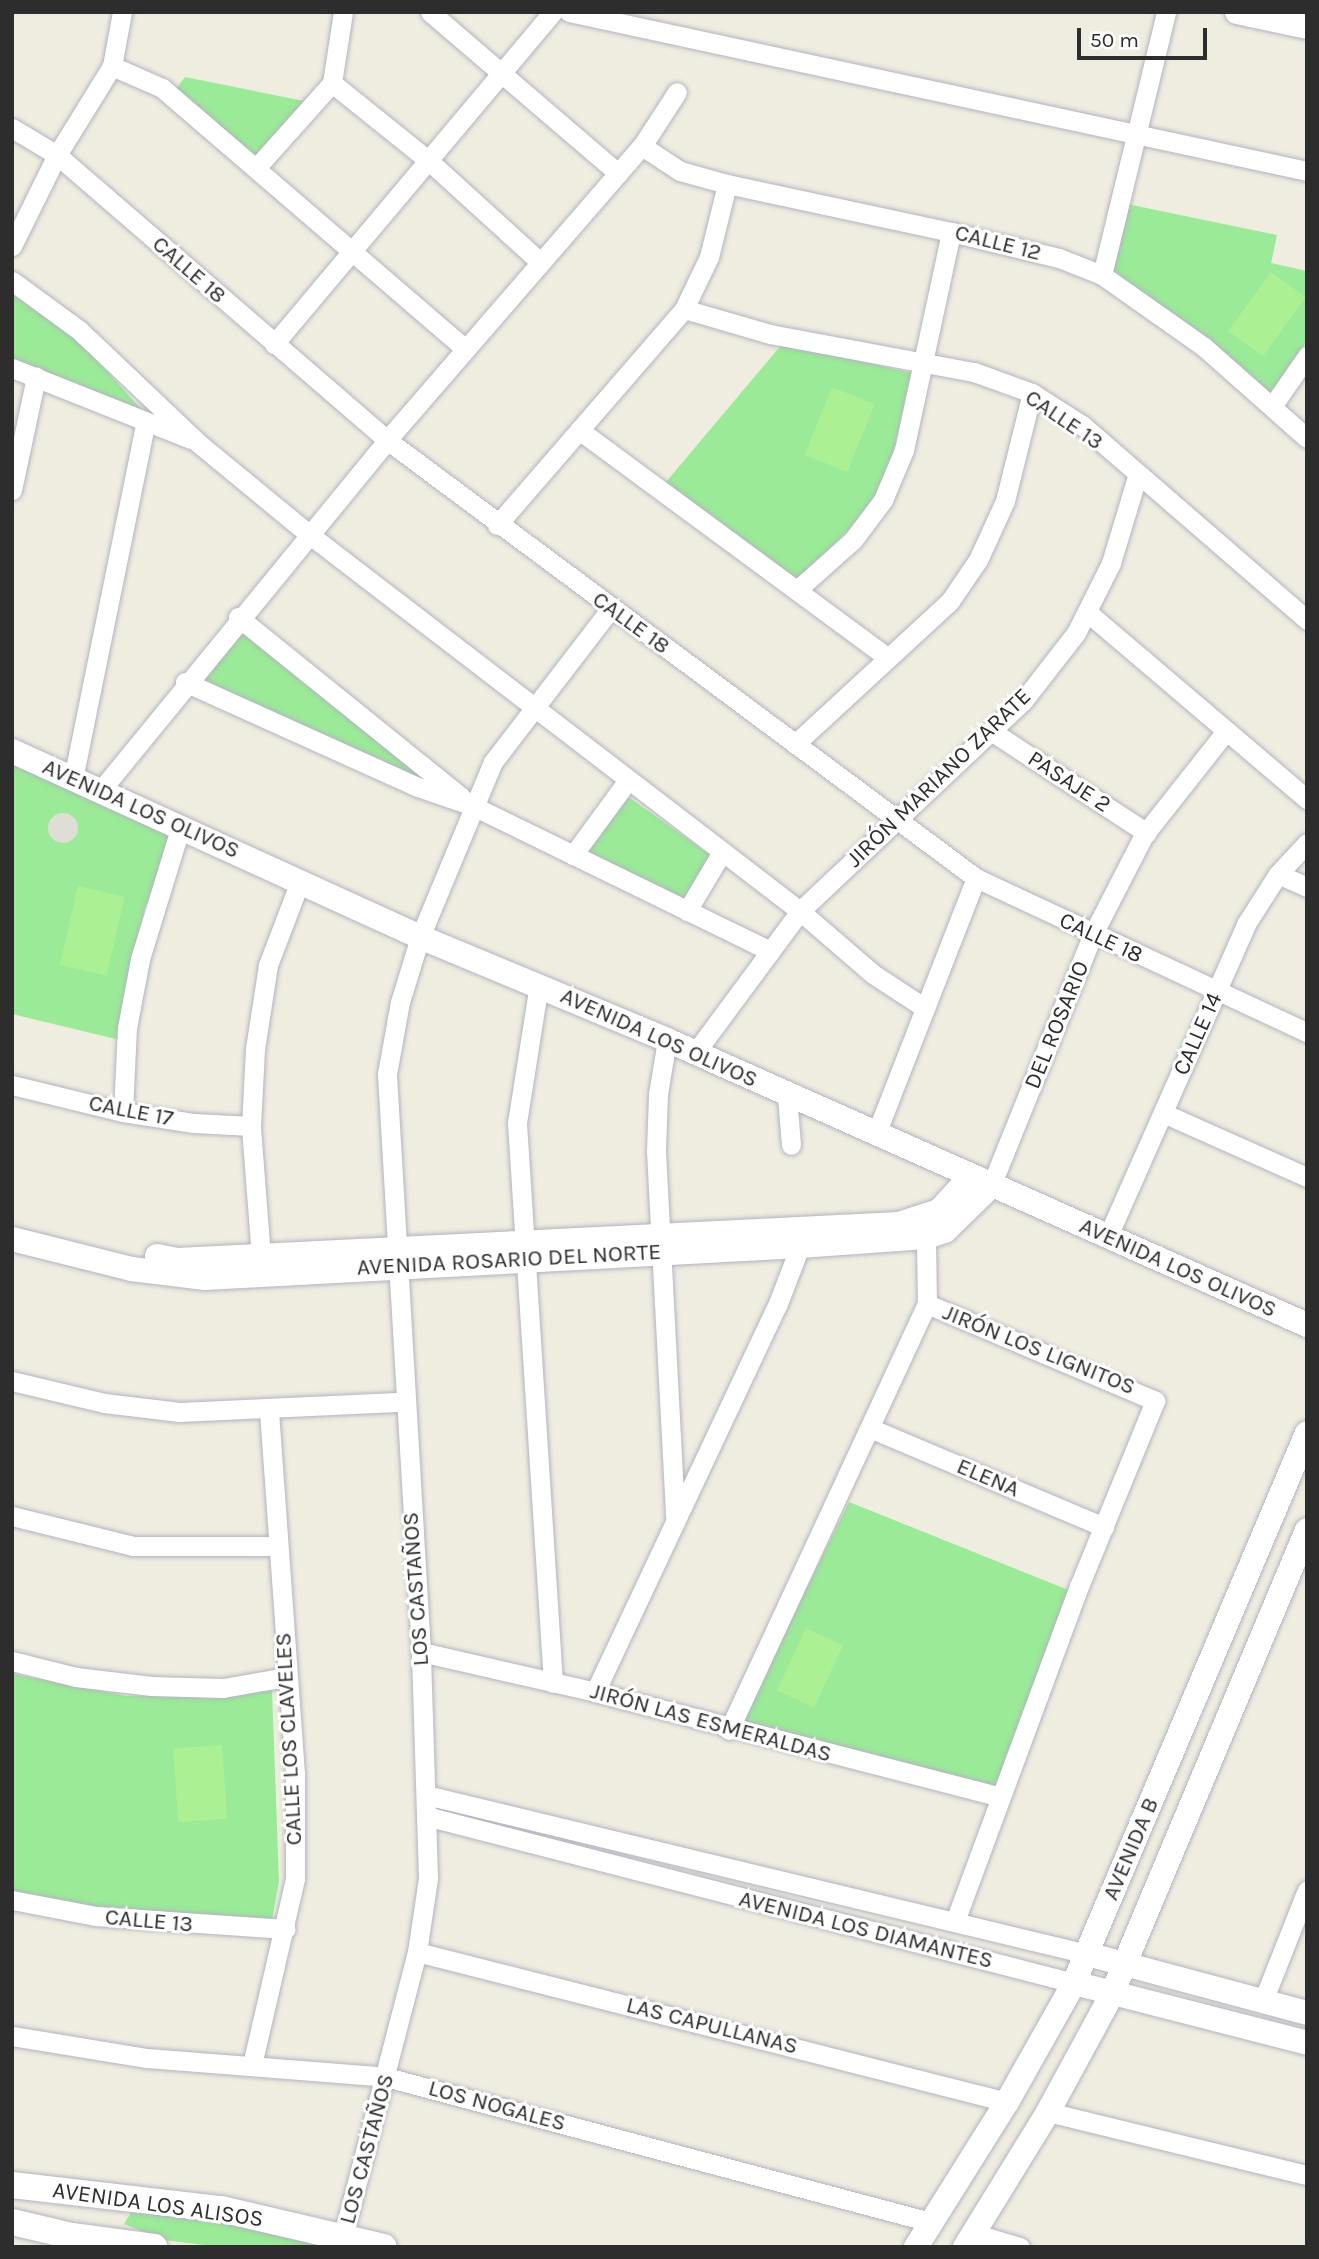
<!DOCTYPE html>
<meta charset="utf-8">
<style>
body{margin:0}
#map{position:relative;width:1319px;height:2259px;overflow:hidden;background:#efeddf;font-family:Karla,sans-serif}
div>[style]{position:absolute}
.green>*{inset:0;background:#9aea97}
.pitch>*{inset:0;background:#abf193;transform-origin:0 0}
.plaza>*{inset:0;background:#dfded6}
.round{border-radius:50%}
.roads{filter:drop-shadow(0 0 2px #b4b3c1) drop-shadow(0 0 2px #b4b3c1)}
.minor>*{height:19px;margin:-9.5px;padding:0 9.5px;transform-origin:9.5px;border-radius:9.5px;background:#fff}
.tertiary>*{height:24px;margin:-12px;padding:0 12px;transform-origin:12px;border-radius:12px;background:#fff}
.secondary>*{height:26px;margin:-13px;padding:0 13px;transform-origin:13px;border-radius:13px;background:#fff}
span{translate:-50% -50%;white-space:nowrap;text-align:center;line-height:1.15;-webkit-text-stroke:6px #fff;paint-order:stroke}
.street-label{font-size:23px;color:#2d2d2d}
.frame{position:absolute;inset:0;border:14px solid #2d2d2d;pointer-events:none}
.scale{position:absolute;left:1077px;top:28px;width:130px;height:32px;box-sizing:border-box;border:4px solid #2d2d2d;border-top:0;padding-left:9px;font-size:21px;line-height:24px;white-space:nowrap;color:#2d2d2d;-webkit-text-stroke:5px #fff;paint-order:stroke}
</style>
<div id="map">
<div class="green">
<i style="clip-path:polygon(185px 77px,304px 101px,254px 160px,175px 90px)"></i>
<i style="clip-path:polygon(1127px 204px,1277px 235px,1271px 263px,1307px 271px,1307px 340px,1272px 396px,1109px 272px)"></i>
<i style="clip-path:polygon(12px 292px,73px 334px,151px 420px,12px 363px)"></i>
<i style="clip-path:polygon(783px 343px,911px 373px,893px 455px,871px 506px,798px 582px,666px 482px)"></i>
<i style="clip-path:polygon(240px 626px,423px 773px,413px 781px,193px 681px)"></i>
<i style="clip-path:polygon(12px 762px,172px 837px,145px 908px,129px 975px,120px 1040px,12px 1014px)"></i>
<i style="clip-path:polygon(623px 793px,713px 857px,686px 902px,581px 852px)"></i>
<i style="clip-path:polygon(849px 1502px,1071px 1591px,996px 1788px,741px 1721px)"></i>
<i style="clip-path:polygon(13px 1674px,127px 1696px,272px 1690px,279px 1881px,272px 1920px,75px 1907px,12px 1893px)"></i>
<i style="clip-path:polygon(132px 2211px,259px 2228px,343px 2247px,221px 2247px,163px 2240px,124px 2224px)"></i>
</div>
<div class="pitch">
<i style="left:1271px;top:272px;width:43px;height:73px;rotate:36deg"></i>
<i style="left:832px;top:387px;width:46px;height:73px;rotate:22deg"></i>
<i style="left:78px;top:886px;width:48px;height:81px;rotate:13deg"></i>
<i style="left:806px;top:1628px;width:41px;height:69px;rotate:25deg"></i>
<i style="left:222px;top:1745px;width:74px;height:49px;rotate:86deg"></i>
</div>
<div class="plaza">
<i class="round" style="left:48px;top:813px;width:30px;height:30px"></i>
</div>
<div class="roads">
<div class="minor">
<i style="left:430px;top:12px;width:248px;rotate:40.6deg"></i>
<i style="left:569px;top:12px;width:755px;rotate:12.16deg"></i>
<i style="left:112px;top:66px;width:55px;rotate:23.7deg"></i>
<i style="left:162px;top:88px;width:400px;rotate:40.7deg"></i>
<i style="left:332px;top:83px;width:124px;rotate:38.8deg"></i>
<i style="left:429px;top:161px;width:149px;rotate:42.3deg"></i>
<i style="left:12px;top:128px;width:52px;rotate:31deg"></i>
<i style="left:57px;top:155px;width:436px;rotate:40.8deg"></i>
<i style="left:387px;top:440px;width:734px;rotate:36.64deg"></i>
<i style="left:976px;top:878px;width:365px;rotate:25deg"></i>
<i style="left:642px;top:146px;width:45px;rotate:33.3deg"></i>
<i style="left:680px;top:171px;width:49px;rotate:15.5deg"></i>
<i style="left:727px;top:184px;width:229px;rotate:12.1deg"></i>
<i style="left:951px;top:232px;width:111px;rotate:13.5deg"></i>
<i style="left:1059px;top:258px;width:46px;rotate:21.6deg"></i>
<i style="left:1102px;top:275px;width:125px;rotate:35.2deg"></i>
<i style="left:1204px;top:347px;width:137px;rotate:41.5deg"></i>
<i style="left:256px;top:168px;width:114px;rotate:-48.2deg"></i>
<i style="left:332px;top:83px;width:72px;rotate:-81.2deg"></i>
<i style="left:12px;top:246px;width:102px;rotate:-63.7deg"></i>
<i style="left:57px;top:155px;width:105px;rotate:-58.3deg"></i>
<i style="left:112px;top:66px;width:55px;rotate:-79.5deg"></i>
<i style="left:1102px;top:275px;width:271px;rotate:-76.3deg"></i>
<i style="left:12px;top:281px;width:83px;rotate:36.2deg"></i>
<i style="left:79px;top:330px;width:163px;rotate:43.5deg"></i>
<i style="left:197px;top:442px;width:146px;rotate:39.5deg"></i>
<i style="left:310px;top:535px;width:618px;rotate:37.5deg"></i>
<i style="left:800px;top:911px;width:96px;rotate:40.8deg"></i>
<i style="left:873px;top:974px;width:62px;rotate:33.2deg"></i>
<i style="left:684px;top:309px;width:90px;rotate:16.2deg"></i>
<i style="left:770px;top:334px;width:208px;rotate:10.6deg"></i>
<i style="left:974px;top:372px;width:62px;rotate:19.9deg"></i>
<i style="left:1032px;top:393px;width:59px;rotate:32.6deg"></i>
<i style="left:1082px;top:425px;width:298px;rotate:40.9deg"></i>
<i style="left:274px;top:344px;width:434px;rotate:-50deg"></i>
<i style="left:12px;top:368px;width:192px;rotate:21.7deg"></i>
<i style="left:1273px;top:405px;width:60px;rotate:-55.2deg"></i>
<i style="left:579px;top:430px;width:384px;rotate:36.4deg"></i>
<i style="left:12px;top:490px;width:116px;rotate:-78deg"></i>
<i style="left:497px;top:525px;width:286px;rotate:-49.1deg"></i>
<i style="left:684px;top:309px;width:58px;rotate:-64.3deg"></i>
<i style="left:709px;top:257px;width:75px;rotate:-76.1deg"></i>
<i style="left:797px;top:590px;width:75px;rotate:-41.8deg"></i>
<i style="left:853px;top:540px;width:50px;rotate:-53.1deg"></i>
<i style="left:883px;top:500px;width:54px;rotate:-67.2deg"></i>
<i style="left:904px;top:450px;width:223px;rotate:-77.8deg"></i>
<i style="left:1087px;top:612px;width:289px;rotate:40.4deg"></i>
<i style="left:238px;top:617px;width:287px;rotate:38.9deg"></i>
<i style="left:185px;top:682px;width:252px;rotate:24.3deg"></i>
<i style="left:415px;top:786px;width:61px;rotate:19deg"></i>
<i style="left:473px;top:806px;width:331px;rotate:26deg"></i>
<i style="left:991px;top:731px;width:186px;rotate:33.2deg"></i>
<i style="left:795px;top:744px;width:211px;rotate:-42.7deg"></i>
<i style="left:950px;top:601px;width:50px;rotate:-55.7deg"></i>
<i style="left:978px;top:560px;width:65px;rotate:-65.4deg"></i>
<i style="left:1005px;top:501px;width:111px;rotate:-76deg"></i>
<i style="left:73px;top:779px;width:362px;rotate:-78.5deg"></i>
<i style="left:101px;top:790px;width:452px;rotate:-50.7deg"></i>
<i style="left:387px;top:440px;width:389px;rotate:-49.1deg"></i>
<i style="left:642px;top:146px;width:64px;rotate:-57.1deg"></i>
<i style="left:573px;top:855px;width:93px;rotate:-53.7deg"></i>
<i style="left:1278px;top:874px;width:32px;rotate:24deg"></i>
<i style="left:687px;top:911px;width:69px;rotate:-59.3deg"></i>
<i style="left:539px;top:984px;width:141px;rotate:99deg"></i>
<i style="left:517px;top:1123px;width:561px;rotate:86.32deg"></i>
<i style="left:667px;top:1040px;width:55px;rotate:99.5deg"></i>
<i style="left:658px;top:1094px;width:57px;rotate:92deg"></i>
<i style="left:656px;top:1151px;width:366px;rotate:87deg"></i>
<i style="left:695px;top:1053px;width:177px;rotate:-53.5deg"></i>
<i style="left:800px;top:911px;width:306px;rotate:-43.3deg"></i>
<i style="left:1023px;top:701px;width:86px;rotate:-52.1deg"></i>
<i style="left:1076px;top:633px;width:78px;rotate:-63.4deg"></i>
<i style="left:1111px;top:563px;width:90px;rotate:-73.2deg"></i>
<i style="left:12px;top:1085px;width:114px;rotate:13.7deg"></i>
<i style="left:123px;top:1112px;width:72px;rotate:8.8deg"></i>
<i style="left:194px;top:1123px;width:57px;rotate:3deg"></i>
<i style="left:787px;top:1096px;width:49px;rotate:85.3deg"></i>
<i style="left:123px;top:1112px;width:84px;rotate:-87.3deg"></i>
<i style="left:127px;top:1028px;width:70px;rotate:-79.3deg"></i>
<i style="left:140px;top:959px;width:139px;rotate:-72.9deg"></i>
<i style="left:1163px;top:1113px;width:158px;rotate:24deg"></i>
<i style="left:876px;top:1134px;width:275px;rotate:-68.7deg"></i>
<i style="left:991px;top:1186px;width:270px;rotate:-68deg"></i>
<i style="left:1092px;top:936px;width:114px;rotate:-62.8deg"></i>
<i style="left:1144px;top:835px;width:132px;rotate:-51.7deg"></i>
<i style="left:1108px;top:1236px;width:341px;rotate:-66.1deg"></i>
<i style="left:1246px;top:924px;width:59px;rotate:-57.4deg"></i>
<i style="left:1278px;top:874px;width:42px;rotate:-46.9deg"></i>
<i style="left:262px;top:1270px;width:144px;rotate:-94.4deg"></i>
<i style="left:251px;top:1126px;width:77px;rotate:-87deg"></i>
<i style="left:255px;top:1049px;width:85px;rotate:-81.2deg"></i>
<i style="left:268px;top:965px;width:90px;rotate:-69.1deg"></i>
<i style="left:927px;top:1304px;width:248px;rotate:23deg"></i>
<i style="left:1155px;top:1401px;width:200px;rotate:112.3deg"></i>
<i style="left:1079px;top:1586px;width:358px;rotate:110.3deg"></i>
<i style="left:12px;top:1381px;width:95px;rotate:13.4deg"></i>
<i style="left:104px;top:1403px;width:76px;rotate:6.8deg"></i>
<i style="left:179px;top:1412px;width:224px;rotate:-2.6deg"></i>
<i style="left:872px;top:1429px;width:252px;rotate:22.9deg"></i>
<i style="left:12px;top:1516px;width:125px;rotate:13.9deg"></i>
<i style="left:133px;top:1546px;width:145px"></i>
<i style="left:421px;top:1652px;width:179px;rotate:12.9deg"></i>
<i style="left:595px;top:1692px;width:418px;rotate:14.5deg"></i>
<i style="left:12px;top:1661px;width:66px;rotate:14deg"></i>
<i style="left:76px;top:1677px;width:76px;rotate:6.8deg"></i>
<i style="left:151px;top:1686px;width:72px;rotate:1.6deg"></i>
<i style="left:223px;top:1688px;width:64px;rotate:-9.9deg"></i>
<i style="left:595px;top:1692px;width:427px;rotate:-64.8deg"></i>
<i style="left:777px;top:1306px;width:64px;rotate:-69deg"></i>
<i style="left:800px;top:1246px;width:11px;rotate:-100deg"></i>
<i style="left:729px;top:1730px;width:470px;rotate:-65.1deg"></i>
<i style="left:927px;top:1304px;width:67px;rotate:-90.9deg"></i>
<i style="left:426px;top:1795px;width:680px;rotate:13.53deg"></i>
<i style="left:426px;top:1816px;width:669px;rotate:14.45deg"></i>
<i style="left:12px;top:1900px;width:86px;rotate:10.8deg"></i>
<i style="left:96px;top:1916px;width:190px;rotate:3.9deg"></i>
<i style="left:417px;top:1952px;width:609px;rotate:14.26deg"></i>
<i style="left:1263px;top:2001px;width:119px;rotate:-68.4deg"></i>
<i style="left:12px;top:2036px;width:137px;rotate:9.3deg"></i>
<i style="left:147px;top:2058px;width:240px;rotate:4.5deg"></i>
<i style="left:386px;top:2077px;width:563px;rotate:14.92deg"></i>
<i style="left:252px;top:2065px;width:191px;rotate:-77deg"></i>
<i style="left:295px;top:1879px;width:105px;rotate:-90deg"></i>
<i style="left:295px;top:1774px;width:367px;rotate:-94.1deg"></i>
<i style="left:1048px;top:2112px;width:267px;rotate:13.7deg"></i>
<i style="left:973px;top:2233px;width:49px;rotate:16.6deg"></i>
<i style="left:343px;top:2236px;width:293px;rotate:-75.4deg"></i>
<i style="left:417px;top:1952px;width:75px;rotate:-81.5deg"></i>
<i style="left:428px;top:1878px;width:226px;rotate:-91.8deg"></i>
<i style="left:421px;top:1652px;width:579px;rotate:-93.37deg"></i>
<i style="left:387px;top:1074px;width:73px;rotate:-79.8deg"></i>
<i style="left:400px;top:1002px;width:68px;rotate:-72.9deg"></i>
<i style="left:420px;top:937px;width:190px;rotate:-67.4deg"></i>
<i style="left:493px;top:762px;width:194px;rotate:-52.5deg"></i>
</div>
<div class="tertiary">
<i style="left:1237px;top:12px;width:72px;rotate:12.1deg"></i>
<i style="left:12px;top:751px;width:448px;rotate:24.5deg"></i>
<i style="left:420px;top:937px;width:268px;rotate:22.6deg"></i>
<i style="left:667px;top:1040px;width:701px;rotate:24deg"></i>
<i style="left:12px;top:1239px;width:123px;rotate:14.1deg"></i>
<i style="left:131px;top:1269px;width:75px;rotate:6.9deg"></i>
<i style="left:205px;top:1278px;width:596px;rotate:-3.08deg"></i>
<i style="left:800px;top:1246px;width:126px;rotate:-4.1deg"></i>
<i style="left:926px;top:1237px;width:20px;rotate:-18deg"></i>
<i style="left:945px;top:1231px;width:64px;rotate:-44.4deg"></i>
<i style="left:157px;top:1256px;width:21px;rotate:11deg"></i>
<i style="left:178px;top:1260px;width:722px;rotate:-2.86deg"></i>
<i style="left:899px;top:1224px;width:42px;rotate:-18deg"></i>
<i style="left:939px;top:1211px;width:46px;rotate:-47.6deg"></i>
<i style="left:1087px;top:1954px;width:228px;rotate:15deg"></i>
<i style="left:1074px;top:1983px;width:241px;rotate:14.4deg"></i>
<i style="left:916px;top:2247px;width:171px;rotate:-57.9deg"></i>
<i style="left:1007px;top:2102px;width:137px;rotate:-60.6deg"></i>
<i style="left:1074px;top:1983px;width:597px;rotate:-67.04deg"></i>
<i style="left:965px;top:2247px;width:158px;rotate:-58.4deg"></i>
<i style="left:1048px;top:2112px;width:134px;rotate:-61.5deg"></i>
<i style="left:1112px;top:1994px;width:503px;rotate:-67.2deg"></i>
</div>
<div class="secondary">
<i style="left:12px;top:2185px;width:210px;rotate:6.6deg"></i>
<i style="left:221px;top:2209px;width:167px;rotate:13.1deg"></i>
<i style="left:12px;top:2222px;width:62px;rotate:13.1deg"></i>
<i style="left:72px;top:2236px;width:83px;rotate:7.6deg"></i>
</div>
</div>
<div class="street-label">
<span style="left:998px;top:243px;rotate:14deg">CALLE 12</span>
<span style="left:189px;top:270px;rotate:41deg">CALLE 18</span>
<span style="left:1064px;top:420px;rotate:34deg">CALLE 13</span>
<span style="left:631px;top:623px;rotate:36deg">CALLE 18</span>
<span style="left:939px;top:778px;rotate:-44deg">JIRÓN MARIANO ZARATE</span>
<span style="left:1069px;top:782px;rotate:33deg">PASAJE 2</span>
<span style="left:141px;top:809px;rotate:24deg">AVENIDA LOS OLIVOS</span>
<span style="left:1101px;top:938px;rotate:25deg">CALLE 18</span>
<span style="left:1057px;top:1025px;rotate:-68deg">DEL ROSARIO</span>
<span style="left:1198px;top:1034px;rotate:-66deg">CALLE 14</span>
<span style="left:659px;top:1038px;rotate:24deg">AVENIDA LOS OLIVOS</span>
<span style="left:131px;top:1111px;rotate:11deg">CALLE 17</span>
<span style="left:509px;top:1260px;rotate:-3deg">AVENIDA ROSARIO DEL NORTE</span>
<span style="left:1178px;top:1268px;rotate:24deg">AVENIDA LOS OLIVOS</span>
<span style="left:1039px;top:1350px;rotate:22deg">JIRÓN LOS LIGNITOS</span>
<span style="left:988px;top:1478px;rotate:23deg">ELENA</span>
<span style="left:416px;top:1589px;rotate:-94deg">LOS CASTAÑOS</span>
<span style="left:711px;top:1723px;rotate:15deg">JIRÓN LAS ESMERALDAS</span>
<span style="left:289px;top:1739px;rotate:-93deg">CALLE LOS CLAVELES</span>
<span style="left:1131px;top:1849px;rotate:-67deg">AVENIDA B</span>
<span style="left:149px;top:1921px;rotate:5deg">CALLE 13</span>
<span style="left:866px;top:1930px;rotate:14deg">AVENIDA LOS DIAMANTES</span>
<span style="left:712px;top:2026px;rotate:14deg">LAS CAPULLANAS</span>
<span style="left:497px;top:2106px;rotate:15deg">LOS NOGALES</span>
<span style="left:367px;top:2149px;rotate:-75deg">LOS CASTAÑOS</span>
<span style="left:158px;top:2205px;rotate:8deg">AVENIDA LOS ALISOS</span>
</div>
<div class="frame"></div>
<div class="scale">50 m</div>
</div>
